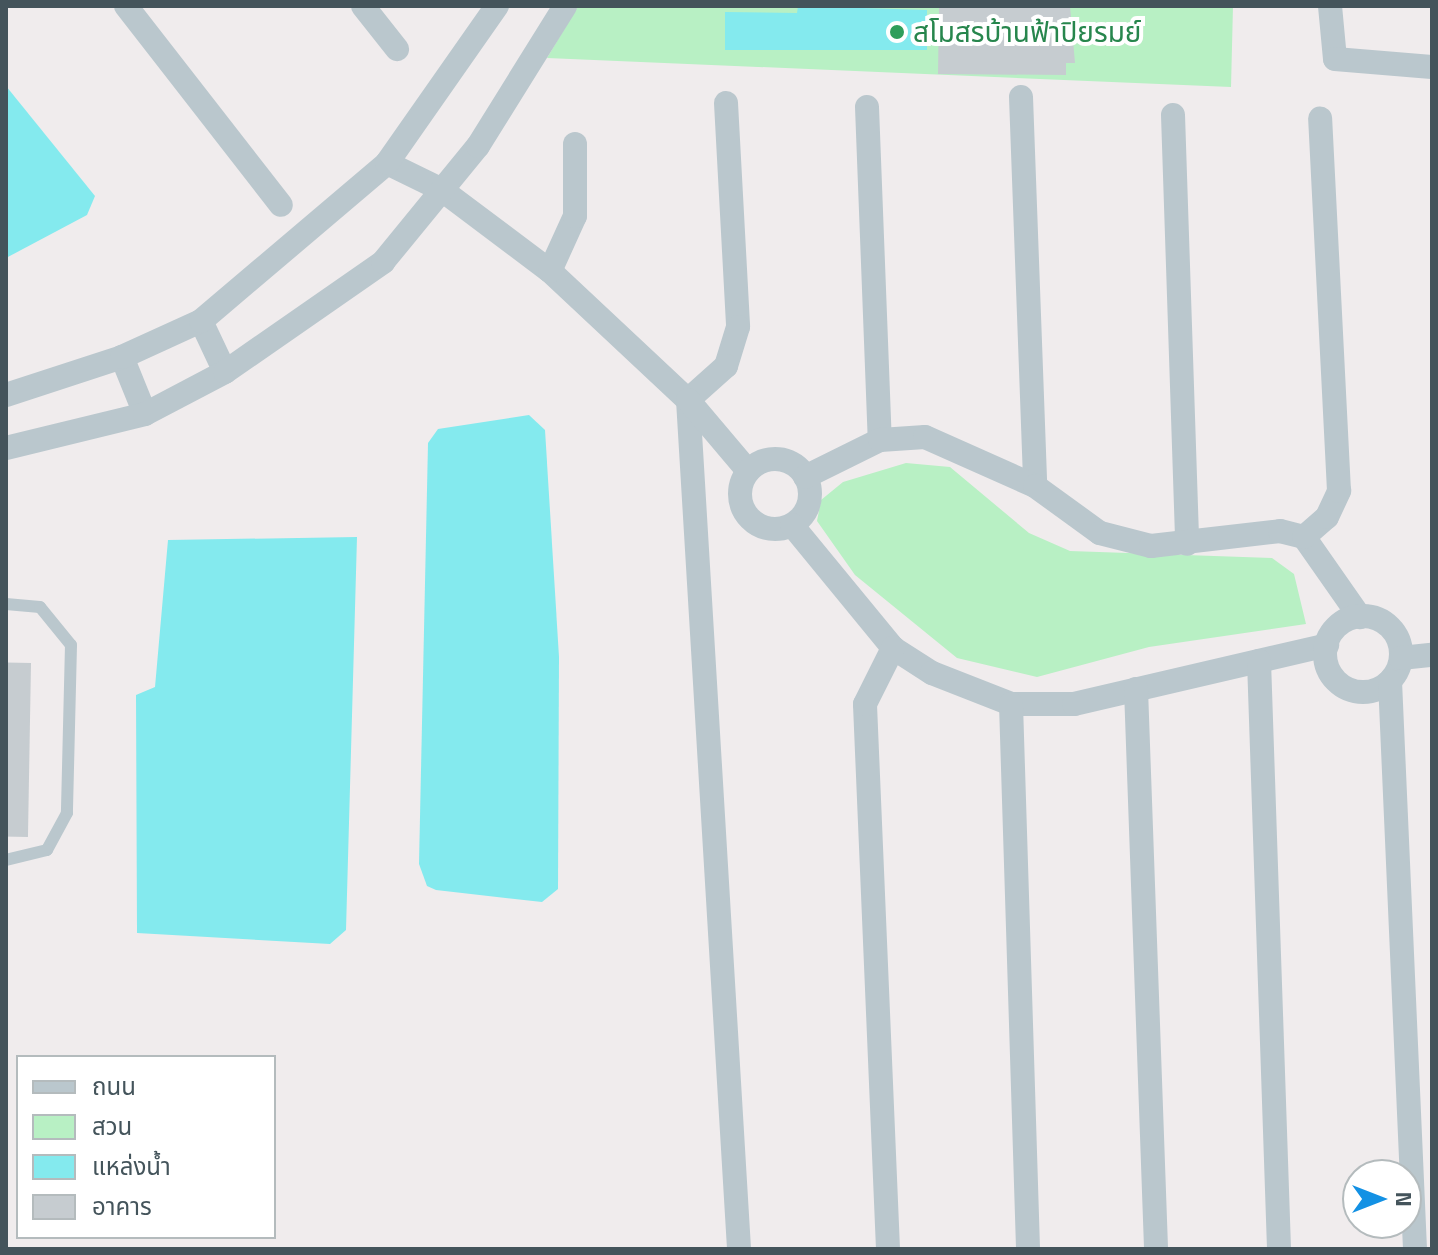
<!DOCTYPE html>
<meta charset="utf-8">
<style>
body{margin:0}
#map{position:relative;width:1438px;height:1255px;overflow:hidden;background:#f0eced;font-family:"Titillium Web","Noto Sans Thai",sans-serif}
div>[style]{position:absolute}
.green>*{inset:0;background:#b8f0c4}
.water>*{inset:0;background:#84eaee}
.building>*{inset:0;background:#c6ccd0;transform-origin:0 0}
.lane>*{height:12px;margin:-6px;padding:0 6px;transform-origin:6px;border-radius:6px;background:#bac7cd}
.street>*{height:24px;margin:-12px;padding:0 12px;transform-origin:12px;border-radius:12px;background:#bac7cd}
.street>.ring{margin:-12px;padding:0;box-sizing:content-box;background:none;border:24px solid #bac7cd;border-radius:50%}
.dots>*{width:22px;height:22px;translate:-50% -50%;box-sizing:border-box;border:4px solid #fff;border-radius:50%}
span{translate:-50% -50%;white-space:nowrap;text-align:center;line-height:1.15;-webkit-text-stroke:8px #fff;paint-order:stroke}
.leisure-label{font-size:28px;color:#27864d}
.left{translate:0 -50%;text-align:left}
.frame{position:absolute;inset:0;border:8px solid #44545b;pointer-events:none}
.legend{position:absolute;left:16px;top:1055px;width:260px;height:184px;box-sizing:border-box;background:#fff;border:2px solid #b4bbbd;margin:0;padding:10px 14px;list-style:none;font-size:24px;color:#44545b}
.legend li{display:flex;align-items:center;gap:16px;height:40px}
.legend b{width:40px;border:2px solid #b4bbbd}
.north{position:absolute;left:1342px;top:1159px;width:80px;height:80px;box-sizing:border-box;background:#fff;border:2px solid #b4bbbd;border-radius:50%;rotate:90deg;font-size:22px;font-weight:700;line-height:32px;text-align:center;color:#44545b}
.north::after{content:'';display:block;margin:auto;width:28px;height:36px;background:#1391e4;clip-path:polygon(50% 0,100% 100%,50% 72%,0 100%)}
</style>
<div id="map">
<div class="green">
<i style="clip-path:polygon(578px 6px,1233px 6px,1231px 87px,547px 58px)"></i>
<i style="clip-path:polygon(906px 463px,950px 467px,1029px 533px,1070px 551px,1272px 558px,1294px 574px,1306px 624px,1149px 647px,1037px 677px,957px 658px,855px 575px,817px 521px,821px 500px,843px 482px)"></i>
</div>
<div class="water">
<i style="clip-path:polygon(798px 6px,927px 10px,927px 50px,725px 50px,725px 12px,797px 13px)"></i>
<i style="clip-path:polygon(6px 86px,95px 196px,87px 215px,6px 258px)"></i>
<i style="clip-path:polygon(529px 415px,545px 430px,559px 657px,558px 889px,542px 902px,436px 890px,427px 886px,419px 864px,428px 443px,438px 429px)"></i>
<i style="clip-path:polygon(357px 537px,346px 930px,330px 944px,137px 933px,136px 695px,155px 687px,168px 540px)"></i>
</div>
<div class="building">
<i style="clip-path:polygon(939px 6px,1070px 6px,1075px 63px,1066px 63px,1066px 75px,938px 74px)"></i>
<i style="left:31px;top:663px;width:174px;height:25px;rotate:91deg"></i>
</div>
<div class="lane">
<i style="left:6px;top:604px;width:34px;rotate:5deg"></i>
<i style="left:40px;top:607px;width:49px;rotate:50.8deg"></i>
<i style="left:71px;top:645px;width:168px;rotate:91.4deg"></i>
<i style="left:67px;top:813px;width:42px;rotate:118.4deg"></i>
<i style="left:47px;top:850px;width:42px;rotate:166.3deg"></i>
</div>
<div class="street">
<i style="left:126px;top:6px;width:252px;rotate:52.1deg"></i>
<i style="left:363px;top:6px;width:55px;rotate:51.7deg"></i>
<i style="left:1330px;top:6px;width:53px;rotate:84.6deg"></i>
<i style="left:1335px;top:59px;width:97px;rotate:4.7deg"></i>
<i style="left:1021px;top:97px;width:389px;rotate:87.9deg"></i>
<i style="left:726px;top:103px;width:224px;rotate:86.9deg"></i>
<i style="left:738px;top:327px;width:41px;rotate:107.1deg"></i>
<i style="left:726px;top:366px;width:51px;rotate:138.2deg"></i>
<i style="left:688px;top:400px;width:851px;rotate:86.56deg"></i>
<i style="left:867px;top:107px;width:333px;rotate:87.8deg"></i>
<i style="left:1173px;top:115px;width:429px;rotate:88.1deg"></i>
<i style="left:387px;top:163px;width:61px;rotate:26.1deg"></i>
<i style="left:442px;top:190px;width:135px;rotate:36.9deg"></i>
<i style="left:550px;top:271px;width:189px;rotate:43.1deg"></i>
<i style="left:688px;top:400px;width:93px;rotate:49.8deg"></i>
<i style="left:550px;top:271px;width:60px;rotate:-65.6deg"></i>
<i style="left:575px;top:216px;width:72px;rotate:-90deg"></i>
<i style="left:201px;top:321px;width:56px;rotate:64.8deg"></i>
<i style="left:122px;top:357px;width:61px;rotate:68deg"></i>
<i style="left:6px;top:395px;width:122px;rotate:-18.1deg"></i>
<i style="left:122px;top:357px;width:87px;rotate:-24.5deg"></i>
<i style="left:201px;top:321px;width:244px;rotate:-40.3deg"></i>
<i style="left:387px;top:163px;width:192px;rotate:-55deg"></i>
<i style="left:6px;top:448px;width:143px;rotate:-13.7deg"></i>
<i style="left:145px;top:414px;width:90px;rotate:-27.7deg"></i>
<i style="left:225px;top:372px;width:193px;rotate:-34.8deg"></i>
<i style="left:383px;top:262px;width:150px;rotate:-50.7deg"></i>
<i style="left:478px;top:146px;width:165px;rotate:-58.1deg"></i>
<i class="ring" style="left:740px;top:459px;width:46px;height:46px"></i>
<i style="left:805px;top:477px;width:84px;rotate:-26.3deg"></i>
<i style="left:880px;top:440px;width:45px;rotate:-3.8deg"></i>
<i style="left:925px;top:437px;width:120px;rotate:24deg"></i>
<i style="left:1035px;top:486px;width:80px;rotate:35.9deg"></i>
<i style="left:1100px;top:533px;width:53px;rotate:14.3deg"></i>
<i style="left:1151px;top:546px;width:130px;rotate:-6.6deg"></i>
<i style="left:1280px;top:531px;width:25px;rotate:14deg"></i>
<i style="left:1304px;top:537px;width:98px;rotate:55deg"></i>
<i style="left:792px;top:525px;width:159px;rotate:50.6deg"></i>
<i style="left:893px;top:648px;width:46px;rotate:32.7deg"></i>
<i style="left:932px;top:673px;width:85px;rotate:21.4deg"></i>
<i style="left:1011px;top:704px;width:63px"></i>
<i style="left:1074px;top:704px;width:260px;rotate:-13.1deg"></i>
<i style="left:1304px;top:537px;width:30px;rotate:-41deg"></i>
<i style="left:1327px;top:517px;width:29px;rotate:-65deg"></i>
<i style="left:1339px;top:491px;width:373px;rotate:-92.9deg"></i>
<i class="ring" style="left:1325px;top:616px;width:52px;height:52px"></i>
<i style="left:1401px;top:658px;width:31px;rotate:-6deg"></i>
<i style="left:1259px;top:661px;width:588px;rotate:88.05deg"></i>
<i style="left:1390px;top:681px;width:569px;rotate:87.48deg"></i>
<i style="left:1136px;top:689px;width:560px;rotate:87.95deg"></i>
<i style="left:1011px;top:704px;width:545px;rotate:88.21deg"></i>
<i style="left:888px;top:1249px;width:545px;rotate:-92.42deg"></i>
<i style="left:865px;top:704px;width:63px;rotate:-63.4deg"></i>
</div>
<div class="dots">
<i style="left:897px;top:32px;background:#2e9e5b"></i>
</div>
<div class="leisure-label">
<span class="left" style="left:913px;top:32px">สโมสรบ้านฟ้าปิยรมย์</span>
</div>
<div class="frame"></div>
<ul class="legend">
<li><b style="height:10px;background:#bac7cd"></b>ถนน</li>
<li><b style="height:22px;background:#b8f0c4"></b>สวน</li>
<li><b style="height:22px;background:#84eaee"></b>แหล่งน้ำ</li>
<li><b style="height:22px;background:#c6ccd0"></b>อาคาร</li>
</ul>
<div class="north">N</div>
</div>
